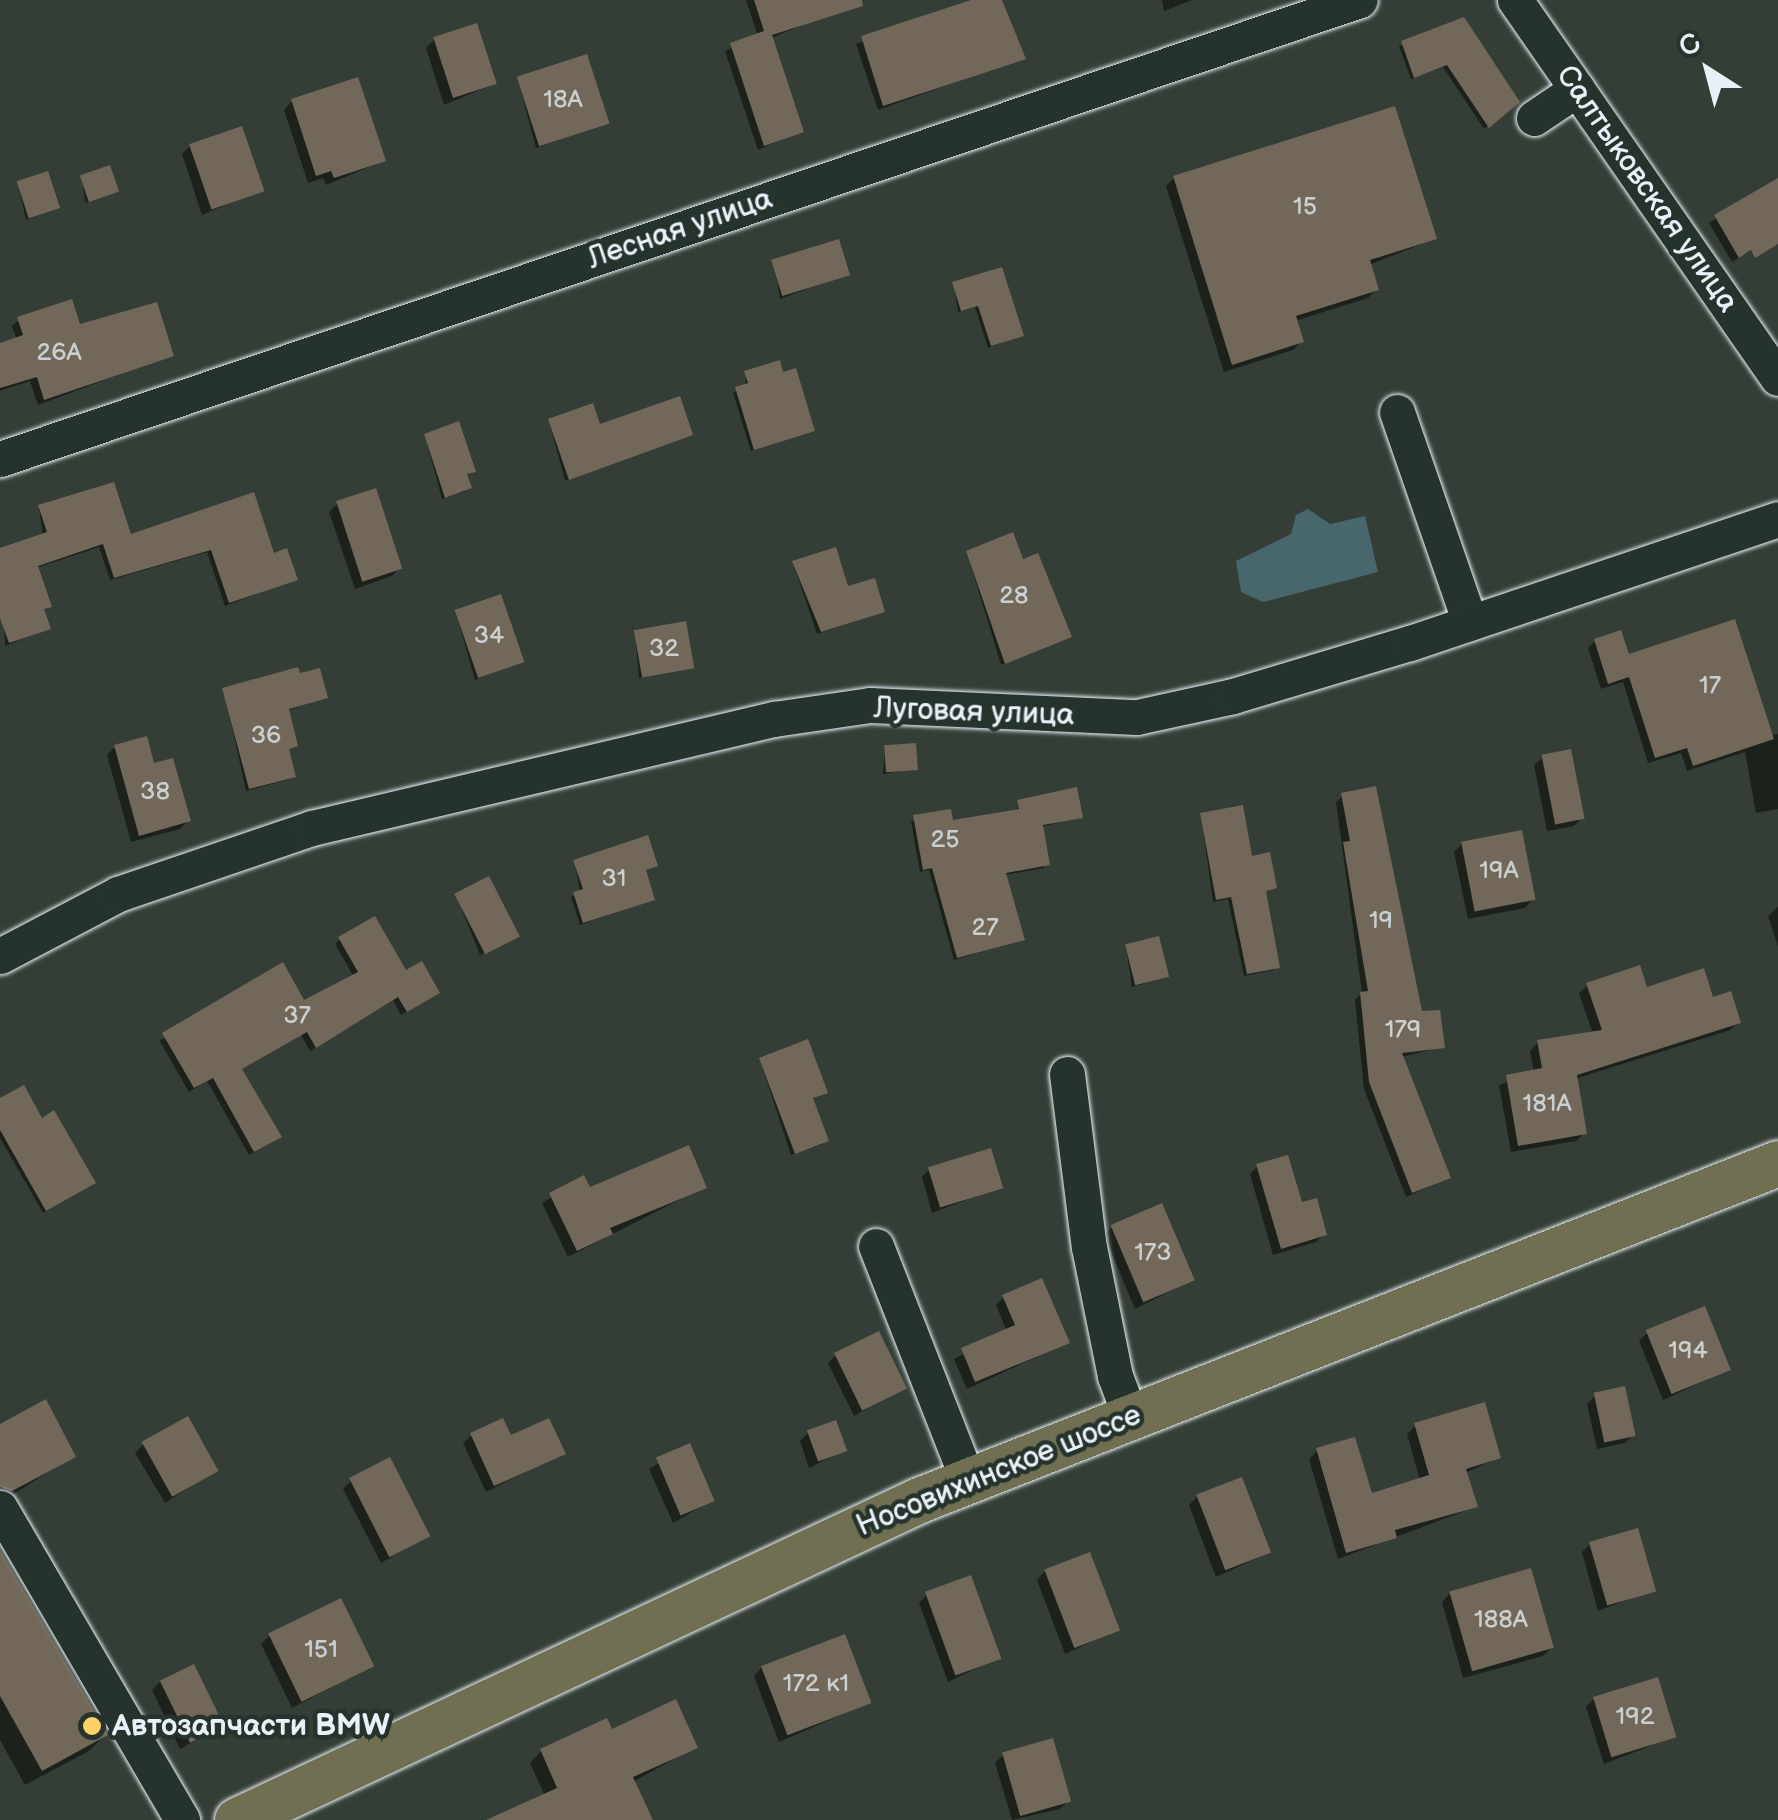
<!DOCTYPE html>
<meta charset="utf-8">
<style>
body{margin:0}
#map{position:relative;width:1778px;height:1820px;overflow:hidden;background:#353e36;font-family:"Balsamiq Sans",sans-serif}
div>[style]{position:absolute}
.water>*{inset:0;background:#47676d}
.shadow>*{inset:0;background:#0007}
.building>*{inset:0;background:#72685a;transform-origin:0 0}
.roads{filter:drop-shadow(0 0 2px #e8f1f8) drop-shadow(0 0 2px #e8f1f8)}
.minor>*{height:35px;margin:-17.5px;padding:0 17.5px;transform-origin:17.5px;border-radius:17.5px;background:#26332d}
.major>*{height:45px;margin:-22.5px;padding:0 22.5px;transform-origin:22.5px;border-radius:22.5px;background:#716f52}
.dots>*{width:28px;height:28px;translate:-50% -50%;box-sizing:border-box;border:5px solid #26332d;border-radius:50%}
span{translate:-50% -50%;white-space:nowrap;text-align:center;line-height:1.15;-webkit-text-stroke:9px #26332d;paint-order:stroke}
.number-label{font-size:25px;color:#cacfd0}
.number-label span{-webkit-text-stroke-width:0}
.street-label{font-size:30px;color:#e8f1f8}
.poi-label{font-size:30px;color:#e8f1f8;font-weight:700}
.left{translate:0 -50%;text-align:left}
.north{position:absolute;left:1658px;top:20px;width:100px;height:100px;-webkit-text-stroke:8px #26332d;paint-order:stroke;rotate:324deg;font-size:28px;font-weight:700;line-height:40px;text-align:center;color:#e8f1f8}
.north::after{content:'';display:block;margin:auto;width:35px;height:45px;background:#e8f1f8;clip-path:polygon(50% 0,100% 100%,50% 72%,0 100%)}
</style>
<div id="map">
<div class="water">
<i style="clip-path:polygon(1308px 509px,1330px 524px,1365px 516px,1378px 572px,1263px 602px,1241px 592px,1236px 561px,1291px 534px,1296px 515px)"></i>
</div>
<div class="shadow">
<i style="clip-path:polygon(746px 0,808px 0,815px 20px,771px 38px,801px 131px,758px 150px,725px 51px,758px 36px)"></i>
<i style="clip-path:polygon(979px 0,1000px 0,1023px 58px,878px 110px,856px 44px)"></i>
<i style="clip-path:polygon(1162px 0,1192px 0,1164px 11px)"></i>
<i style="clip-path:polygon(1463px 20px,1517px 102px,1484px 129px,1443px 67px,1411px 79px,1399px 46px)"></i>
<i style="clip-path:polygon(434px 40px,494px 84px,444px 105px,426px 48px)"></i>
<i style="clip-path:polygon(518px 80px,607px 123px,536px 148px)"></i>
<i style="clip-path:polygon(292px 101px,383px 161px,326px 185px,323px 178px,308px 183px,284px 110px)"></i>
<i style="clip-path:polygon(191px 145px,261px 190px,202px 215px,182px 154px)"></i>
<i style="clip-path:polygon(82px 177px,116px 191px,85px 203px)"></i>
<i style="clip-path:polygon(1174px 178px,1434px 239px,1369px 265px,1376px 290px,1368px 298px,1295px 321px,1301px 342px,1293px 350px,1224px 372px,1166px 186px)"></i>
<i style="clip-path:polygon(1778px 183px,1778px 235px,1732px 262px,1709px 223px)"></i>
<i style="clip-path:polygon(18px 184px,57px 207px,26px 220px)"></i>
<i style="clip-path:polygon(774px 263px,847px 274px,780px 299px)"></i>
<i style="clip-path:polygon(954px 284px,1021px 335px,988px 348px,975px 307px,958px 312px)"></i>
<i style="clip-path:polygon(19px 320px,78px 327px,171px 355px,38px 405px,30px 381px,0 391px,0 345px,17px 340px,12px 326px)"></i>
<i style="clip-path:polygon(746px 374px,782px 375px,812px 430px,751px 451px,733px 393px,745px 386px)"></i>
<i style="clip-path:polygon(549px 421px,599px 427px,690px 434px,565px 481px)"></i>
<i style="clip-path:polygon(425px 436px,473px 471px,465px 476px,466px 491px,442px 499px)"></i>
<i style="clip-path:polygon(112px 485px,130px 537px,273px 556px,295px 579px,225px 606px,207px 552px,110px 580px,99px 547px,36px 568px,49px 606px,42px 611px,48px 629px,5px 646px,0 550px,43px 536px,39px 508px)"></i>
<i style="clip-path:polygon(337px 504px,400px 568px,392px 576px,355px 589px,329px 512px)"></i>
<i style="clip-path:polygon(967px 553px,1022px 562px,1069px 637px,1001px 665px)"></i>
<i style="clip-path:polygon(793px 563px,846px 589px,883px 612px,817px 634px)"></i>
<i style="clip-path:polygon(456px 613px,521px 661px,475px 680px)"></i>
<i style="clip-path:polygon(635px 632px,691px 667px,639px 678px)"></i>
<i style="clip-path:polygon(1595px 641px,1770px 735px,1778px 734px,1778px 809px,1756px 813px,1745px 752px,1687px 771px,1681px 753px,1648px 763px,1623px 682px,1601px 689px,1588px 648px)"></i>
<i style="clip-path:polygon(224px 690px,326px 697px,286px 711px,296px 745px,286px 750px,290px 779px,246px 791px)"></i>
<i style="clip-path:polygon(115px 747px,153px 766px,188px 821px,180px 829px,131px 842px,107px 755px)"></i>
<i style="clip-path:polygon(885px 747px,915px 769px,883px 774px)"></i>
<i style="clip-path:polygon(1543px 757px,1582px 818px,1574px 826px,1547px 831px,1534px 765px)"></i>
<i style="clip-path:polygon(1343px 796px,1420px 1014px,1442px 1047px,1402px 1057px,1448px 1178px,1406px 1197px,1364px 1089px,1355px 1000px,1362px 993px,1336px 802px)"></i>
<i style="clip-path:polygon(1019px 803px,1080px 817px,1041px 827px,1044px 868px,1004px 875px,1022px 939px,954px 960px,929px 870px,920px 872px,911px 821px,951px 823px,1016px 812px)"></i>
<i style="clip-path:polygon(1201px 815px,1274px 888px,1264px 892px,1274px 970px,1244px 976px,1228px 899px,1213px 902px)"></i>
<i style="clip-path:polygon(1462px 844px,1533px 899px,1525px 908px,1468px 919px,1454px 852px)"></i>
<i style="clip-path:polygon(575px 862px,656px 865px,644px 871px,652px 900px,580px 925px,571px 897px,580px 892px)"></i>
<i style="clip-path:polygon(456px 895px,513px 938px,480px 955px)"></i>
<i style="clip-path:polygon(1778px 907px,1778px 946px,1768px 916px)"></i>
<i style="clip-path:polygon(340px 939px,405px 974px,432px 997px,401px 1015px,393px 1000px,310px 1051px,301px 1035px,240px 1070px,274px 1141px,249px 1155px,207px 1081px,189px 1092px,159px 1040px,304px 1004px,354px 977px,335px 944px)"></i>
<i style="clip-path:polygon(1126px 946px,1166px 977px,1132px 987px)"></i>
<i style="clip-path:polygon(1588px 985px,1712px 1000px,1739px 1022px,1730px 1030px,1575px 1079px,1584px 1133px,1576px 1141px,1511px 1152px,1499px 1085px,1534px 1072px,1530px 1051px,1538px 1042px,1593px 1034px,1579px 993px)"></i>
<i style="clip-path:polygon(760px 1060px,825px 1092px,811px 1099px,823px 1144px,791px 1155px)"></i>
<i style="clip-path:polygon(0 1101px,41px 1121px,90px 1186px,43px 1213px,0 1138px)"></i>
<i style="clip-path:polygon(1258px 1166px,1324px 1234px,1316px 1242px,1273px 1255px,1250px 1174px)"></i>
<i style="clip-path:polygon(930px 1169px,1000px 1187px,932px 1213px,922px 1177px)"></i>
<i style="clip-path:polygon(583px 1179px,589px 1190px,704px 1187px,568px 1257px,542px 1203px)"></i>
<i style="clip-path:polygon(1112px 1227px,1192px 1280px,1135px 1309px,1104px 1235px)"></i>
<i style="clip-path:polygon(1004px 1297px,1067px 1343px,967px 1389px,954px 1359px,1007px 1332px,996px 1305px)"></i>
<i style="clip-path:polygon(1647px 1333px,1728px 1370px,1663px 1400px,1639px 1341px)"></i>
<i style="clip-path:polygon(836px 1355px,904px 1387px,854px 1416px,828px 1363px)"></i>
<i style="clip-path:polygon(1595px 1396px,1633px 1435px,1625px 1443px,1597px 1449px,1587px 1404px)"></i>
<i style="clip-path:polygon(1415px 1426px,1498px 1458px,1465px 1473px,1475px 1507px,1338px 1559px,1309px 1459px,1317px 1451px,1370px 1497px,1420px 1480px,1407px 1434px)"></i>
<i style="clip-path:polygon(0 1429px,73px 1456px,0 1503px)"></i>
<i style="clip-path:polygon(808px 1433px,844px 1450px,809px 1468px,800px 1441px)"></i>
<i style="clip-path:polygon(472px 1435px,510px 1438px,563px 1453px,486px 1492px,463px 1443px)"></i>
<i style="clip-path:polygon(144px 1444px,216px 1470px,165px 1503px,135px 1453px)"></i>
<i style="clip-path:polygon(688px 1447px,712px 1500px,673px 1523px,649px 1469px)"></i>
<i style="clip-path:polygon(351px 1481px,428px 1536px,381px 1563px,343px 1489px)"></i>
<i style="clip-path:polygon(1197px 1497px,1268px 1553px,1216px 1577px,1189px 1505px)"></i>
<i style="clip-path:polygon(1590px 1544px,1653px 1590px,1598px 1611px,1582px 1552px)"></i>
<i style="clip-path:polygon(0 1550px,105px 1735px,89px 1751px,25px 1785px,0 1740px)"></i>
<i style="clip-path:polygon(1045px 1571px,1117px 1630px,1065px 1654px,1037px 1580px)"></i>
<i style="clip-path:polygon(1450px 1593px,1551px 1648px,1543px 1656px,1463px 1678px,1442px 1602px)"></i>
<i style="clip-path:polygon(927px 1595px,999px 1657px,948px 1682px,919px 1603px)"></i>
<i style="clip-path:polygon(269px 1636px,371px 1666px,292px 1708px,261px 1644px)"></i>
<i style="clip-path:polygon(762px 1667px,868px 1703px,779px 1742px,754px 1676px)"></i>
<i style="clip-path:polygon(160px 1682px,221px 1726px,180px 1749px,152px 1690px)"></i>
<i style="clip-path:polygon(1594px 1699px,1673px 1737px,1604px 1764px,1586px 1707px)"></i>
<i style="clip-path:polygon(695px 1747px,633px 1782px,650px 1820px,492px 1820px,545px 1796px,530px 1763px,541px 1751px)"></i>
<i style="clip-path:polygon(1003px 1755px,1069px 1800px,1060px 1809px,1012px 1820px,995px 1763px)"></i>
</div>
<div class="building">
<i style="clip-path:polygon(754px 0,862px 0,863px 6px,772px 35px,804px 132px,764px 146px,730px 43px,764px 31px)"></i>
<i style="clip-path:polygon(971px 0,1002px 0,1026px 59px,883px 106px,861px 36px)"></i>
<i style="clip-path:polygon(1464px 17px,1520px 102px,1489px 128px,1447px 65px,1414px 78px,1401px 41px)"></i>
<i style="left:477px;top:23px;width:64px;height:46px;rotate:72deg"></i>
<i style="left:587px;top:54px;width:73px;height:74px;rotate:72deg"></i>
<i style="clip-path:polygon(358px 77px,386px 161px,334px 178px,331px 171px,316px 176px,291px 99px)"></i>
<i style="clip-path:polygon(1395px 106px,1437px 239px,1370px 260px,1379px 290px,1296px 316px,1304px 342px,1232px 365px,1173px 176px)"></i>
<i style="left:242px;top:126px;width:69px;height:56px;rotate:71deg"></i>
<i style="left:110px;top:165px;width:28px;height:32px;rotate:71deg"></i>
<i style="left:48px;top:171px;width:39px;height:33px;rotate:72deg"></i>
<i style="clip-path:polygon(1778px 178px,1778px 244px,1755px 258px,1751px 250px,1739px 258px,1714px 215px)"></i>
<i style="left:839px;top:239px;width:38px;height:71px;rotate:73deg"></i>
<i style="clip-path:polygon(1002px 267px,1024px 336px,991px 346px,978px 306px,961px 311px,952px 282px)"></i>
<i style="clip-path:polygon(72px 299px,80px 324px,157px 302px,174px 356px,44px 400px,37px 377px,0 388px,0 343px,23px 335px,17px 317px)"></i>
<i style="clip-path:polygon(780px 360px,783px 372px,796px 368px,815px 431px,754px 450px,735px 387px,748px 383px,744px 371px)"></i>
<i style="clip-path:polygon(680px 396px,693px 435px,569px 480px,548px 419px,593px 403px,600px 424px)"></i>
<i style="clip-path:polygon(459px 421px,476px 472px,467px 474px,472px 488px,445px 498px,424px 434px)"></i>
<i style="clip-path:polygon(114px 482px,131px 534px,254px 492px,274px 553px,287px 548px,298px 580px,229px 603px,211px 550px,114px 578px,103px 544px,38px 566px,52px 607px,44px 609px,51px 629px,9px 643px,0 618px,0 548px,47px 532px,38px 505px)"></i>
<i style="left:376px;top:488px;width:85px;height:42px;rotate:72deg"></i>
<i style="clip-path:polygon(1013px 532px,1023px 559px,1038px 553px,1072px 637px,1005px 664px,966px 551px)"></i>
<i style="clip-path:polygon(836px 547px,848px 586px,875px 578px,885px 612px,821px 632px,792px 561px)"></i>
<i style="left:501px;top:594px;width:72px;height:49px;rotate:71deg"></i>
<i style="clip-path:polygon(1735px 619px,1774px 739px,1693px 766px,1687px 748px,1655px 758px,1629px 677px,1608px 684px,1594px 639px,1621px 630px,1629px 654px)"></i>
<i style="left:686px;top:621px;width:48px;height:53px;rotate:80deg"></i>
<i style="clip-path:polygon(298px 667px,300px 673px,320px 668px,328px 698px,289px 709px,298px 746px,289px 749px,296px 777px,249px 789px,222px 688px)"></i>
<i style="clip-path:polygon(147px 736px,154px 763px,173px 758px,191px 821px,139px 836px,114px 745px)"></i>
<i style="left:916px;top:743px;width:27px;height:32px;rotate:86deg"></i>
<i style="left:1571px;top:749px;width:71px;height:30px;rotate:79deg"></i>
<i style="clip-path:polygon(1376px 786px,1422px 1011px,1440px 1010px,1445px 1048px,1402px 1053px,1451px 1178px,1412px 1193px,1369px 1082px,1360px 992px,1368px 991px,1343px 842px,1350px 841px,1341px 793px)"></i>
<i style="clip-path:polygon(1077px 787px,1083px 818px,1043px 825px,1050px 865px,1006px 873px,1025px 940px,957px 958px,932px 868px,923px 870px,913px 815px,951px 809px,953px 820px,1019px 809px,1017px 800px)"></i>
<i style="clip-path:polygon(1243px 805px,1252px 856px,1270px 852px,1277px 888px,1266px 891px,1280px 968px,1247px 974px,1231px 897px,1216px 900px,1200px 813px)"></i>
<i style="left:1522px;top:830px;width:71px;height:62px;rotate:79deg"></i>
<i style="clip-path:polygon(648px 835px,658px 866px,646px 870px,655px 900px,583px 923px,573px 892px,583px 889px,573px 860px)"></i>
<i style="left:489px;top:876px;width:68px;height:39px;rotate:63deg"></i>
<i style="clip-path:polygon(375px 916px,406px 970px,422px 961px,440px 993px,407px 1012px,398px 997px,316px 1048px,307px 1032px,242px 1069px,282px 1137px,254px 1152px,213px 1078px,194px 1088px,162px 1033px,283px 962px,304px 1000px,358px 972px,338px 937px)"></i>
<i style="left:1159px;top:936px;width:42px;height:35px;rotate:76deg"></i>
<i style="clip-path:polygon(1640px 965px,1647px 987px,1704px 968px,1713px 997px,1731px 991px,1741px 1023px,1577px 1075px,1587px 1134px,1518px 1146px,1506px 1075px,1542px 1068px,1537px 1040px,1602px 1030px,1586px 983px)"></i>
<i style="clip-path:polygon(808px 1039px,828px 1093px,813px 1098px,829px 1141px,795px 1154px,759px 1058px)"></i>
<i style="clip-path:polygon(24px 1085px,42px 1118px,54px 1110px,96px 1183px,46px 1211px,0 1130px,0 1098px)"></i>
<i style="clip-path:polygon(689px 1145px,707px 1188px,610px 1228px,613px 1234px,577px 1251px,549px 1193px,584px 1175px,590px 1187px)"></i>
<i style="left:991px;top:1148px;width:42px;height:66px;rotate:73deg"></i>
<i style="clip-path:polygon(1288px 1155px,1302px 1202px,1317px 1198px,1327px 1235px,1281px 1249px,1256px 1164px)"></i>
<i style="left:1162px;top:1203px;width:84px;height:56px;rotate:67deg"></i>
<i style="clip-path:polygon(1042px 1278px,1070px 1343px,975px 1382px,961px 1348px,1015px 1325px,1002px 1295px)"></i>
<i style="left:1705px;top:1306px;width:69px;height:64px;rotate:68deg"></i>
<i style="left:879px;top:1331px;width:64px;height:50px;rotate:64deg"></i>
<i style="left:1625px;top:1386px;width:51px;height:32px;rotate:78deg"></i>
<i style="clip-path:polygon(46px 1399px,76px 1457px,12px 1491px,0 1487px,0 1424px)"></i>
<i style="clip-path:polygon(1485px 1402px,1501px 1458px,1466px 1469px,1478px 1507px,1395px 1530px,1397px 1538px,1346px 1553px,1316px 1448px,1355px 1437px,1372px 1493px,1429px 1475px,1414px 1423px)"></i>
<i style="left:188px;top:1416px;width:63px;height:53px;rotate:61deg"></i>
<i style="clip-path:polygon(503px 1418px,511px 1435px,549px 1418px,566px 1454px,494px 1486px,470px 1433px)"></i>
<i style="left:836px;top:1420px;width:33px;height:31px;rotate:70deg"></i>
<i style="left:690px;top:1443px;width:63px;height:37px;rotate:67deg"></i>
<i style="left:390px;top:1457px;width:89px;height:46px;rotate:63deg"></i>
<i style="left:1242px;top:1477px;width:81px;height:49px;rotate:69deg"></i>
<i style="left:1638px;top:1528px;width:66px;height:51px;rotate:74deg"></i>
<i style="clip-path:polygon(0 1550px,108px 1735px,42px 1771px,0 1696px)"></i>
<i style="left:1090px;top:1552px;width:84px;height:49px;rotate:69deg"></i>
<i style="left:1531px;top:1568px;width:83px;height:85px;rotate:74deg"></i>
<i style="left:971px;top:1575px;width:89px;height:49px;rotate:70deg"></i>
<i style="left:341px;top:1598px;width:76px;height:81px;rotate:64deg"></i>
<i style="left:845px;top:1634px;width:74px;height:90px;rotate:69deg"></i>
<i style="left:194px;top:1664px;width:69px;height:38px;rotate:64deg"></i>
<i style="left:1658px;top:1677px;width:63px;height:68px;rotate:73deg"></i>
<i style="clip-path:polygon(676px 1699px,698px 1748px,633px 1777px,653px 1820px,486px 1820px,557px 1788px,540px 1749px,607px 1718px,612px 1729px)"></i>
<i style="left:1053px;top:1738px;width:66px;height:53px;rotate:74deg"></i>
</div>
<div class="roads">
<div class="minor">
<i style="left:1515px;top:0;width:460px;rotate:55.2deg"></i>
<i style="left:1534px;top:118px;width:52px;rotate:-34deg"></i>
<i style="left:1397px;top:412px;width:223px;rotate:70.9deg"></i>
<i style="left:0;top:459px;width:1435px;rotate:-18.65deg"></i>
<i style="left:0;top:956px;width:133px;rotate:-27.7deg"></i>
<i style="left:118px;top:894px;width:205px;rotate:-18.8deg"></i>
<i style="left:312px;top:828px;width:475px;rotate:-13.3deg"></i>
<i style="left:774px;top:719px;width:97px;rotate:-8.3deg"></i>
<i style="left:870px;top:705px;width:267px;rotate:2.6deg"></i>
<i style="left:1137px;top:717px;width:98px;rotate:-12.3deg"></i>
<i style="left:1233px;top:696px;width:185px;rotate:-16.7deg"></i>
<i style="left:1410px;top:643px;width:388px;rotate:-18.6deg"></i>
<i style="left:1067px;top:1074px;width:174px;rotate:82.8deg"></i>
<i style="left:1089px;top:1247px;width:132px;rotate:78.6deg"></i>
<i style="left:1115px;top:1376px;width:43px;rotate:69.4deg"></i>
<i style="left:876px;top:1246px;width:252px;rotate:68.6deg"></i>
<i style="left:0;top:1508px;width:361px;rotate:59.7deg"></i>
</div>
<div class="major">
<i style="left:237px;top:1820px;width:753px;rotate:-25.14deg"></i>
<i style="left:919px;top:1500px;width:923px;rotate:-21.42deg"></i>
</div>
</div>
<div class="dots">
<i style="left:92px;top:1726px;background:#ffd166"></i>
</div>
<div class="number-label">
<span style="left:563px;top:100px">18А</span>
<span style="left:1305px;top:207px">15</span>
<span style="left:59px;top:353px">26А</span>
<span style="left:1014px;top:596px">28</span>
<span style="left:489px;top:636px">34</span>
<span style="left:664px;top:649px">32</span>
<span style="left:1710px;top:686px">17</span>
<span style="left:266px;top:736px">36</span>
<span style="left:155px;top:792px">38</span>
<span style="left:945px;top:840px">25</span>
<span style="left:1499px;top:871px">19А</span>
<span style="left:614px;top:879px">31</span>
<span style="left:1381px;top:921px">19</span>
<span style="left:985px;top:928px">27</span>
<span style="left:297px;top:1016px">37</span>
<span style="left:1403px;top:1030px">179</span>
<span style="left:1547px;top:1104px">181А</span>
<span style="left:1153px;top:1253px">173</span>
<span style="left:1688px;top:1351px">194</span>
<span style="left:1501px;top:1620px">188А</span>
<span style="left:321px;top:1650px">151</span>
<span style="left:816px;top:1684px">172 к1</span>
<span style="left:1635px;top:1717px">192</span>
</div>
<div class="street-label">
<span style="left:1647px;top:189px;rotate:55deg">Салтыковская улица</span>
<span style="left:680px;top:229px;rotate:-19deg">Лесная улица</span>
<span style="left:974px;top:712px;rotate:2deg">Луговая улица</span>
<span style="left:999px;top:1471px;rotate:-22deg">Носовихинское шоссе</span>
</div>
<div class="poi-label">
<span class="left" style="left:112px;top:1726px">Автозапчасти BMW</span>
</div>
<div class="north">С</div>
</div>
